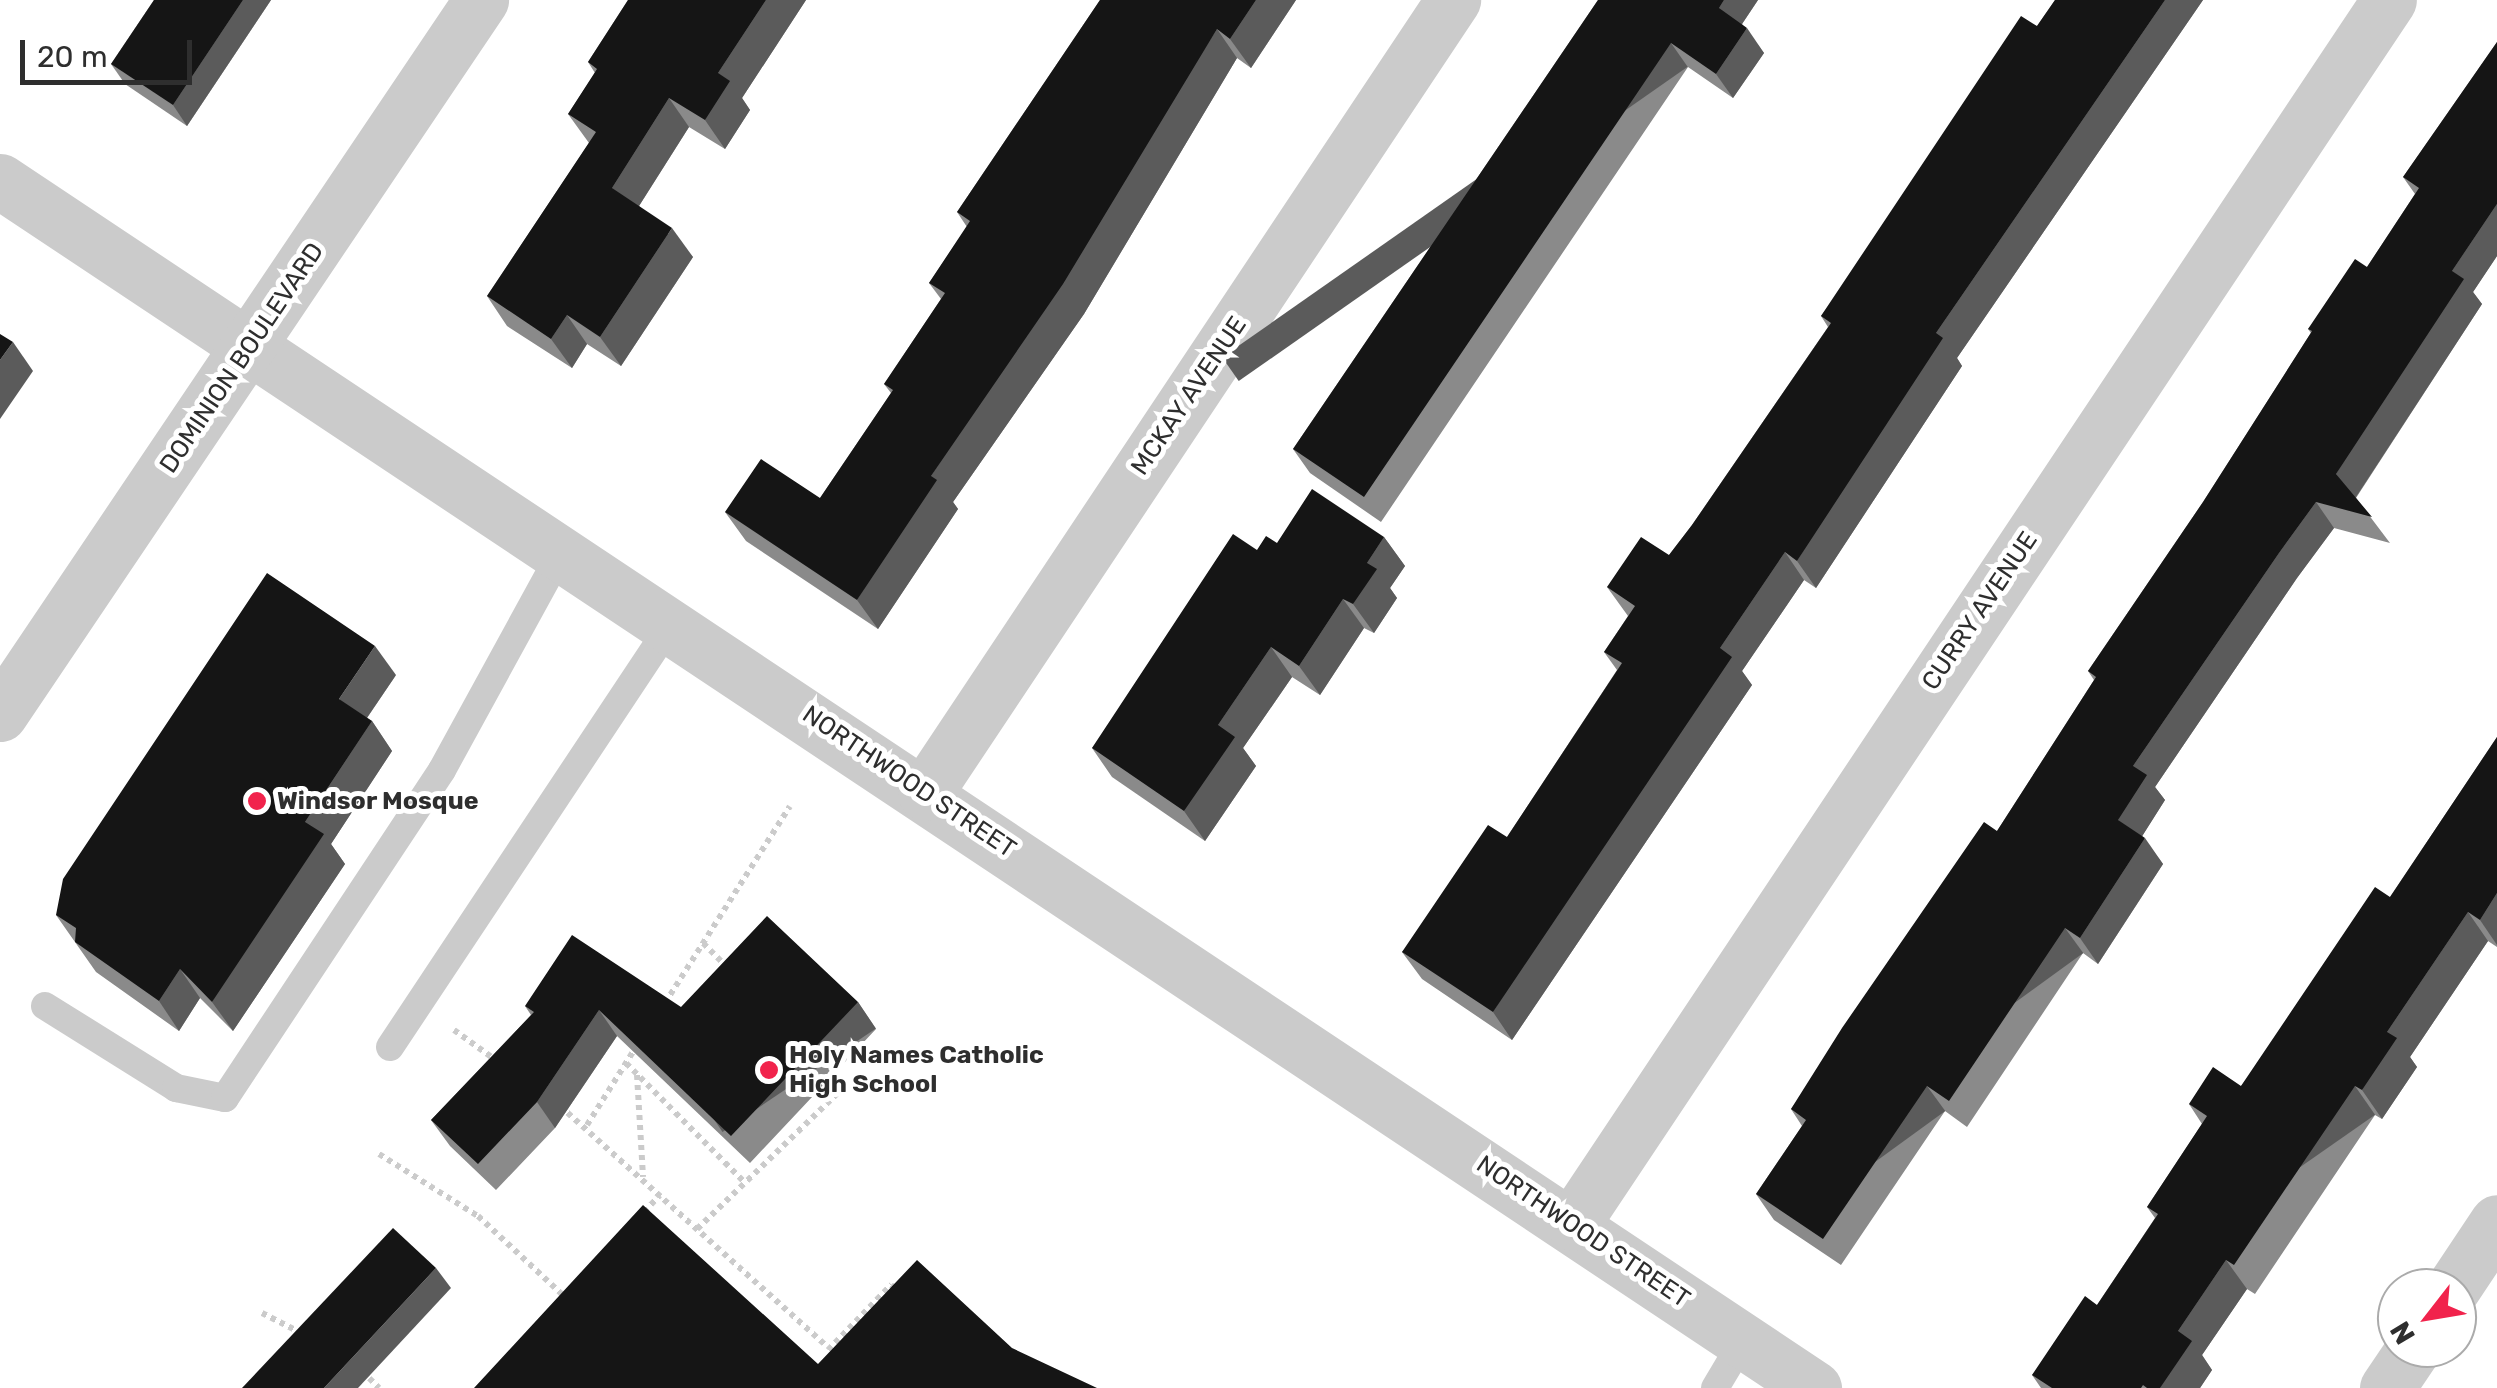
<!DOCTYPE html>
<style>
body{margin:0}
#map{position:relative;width:2497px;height:1388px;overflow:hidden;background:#fff;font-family:Rubik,sans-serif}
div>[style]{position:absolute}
.path>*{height:6px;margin-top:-3px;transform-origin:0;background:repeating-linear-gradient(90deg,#cbcbcb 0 5px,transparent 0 10px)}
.service>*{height:28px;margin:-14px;padding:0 14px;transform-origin:14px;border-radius:14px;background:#cbcbcb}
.minor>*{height:55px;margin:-27.5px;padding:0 27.5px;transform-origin:27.5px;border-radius:27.5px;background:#cbcbcb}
.tertiary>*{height:55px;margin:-27.5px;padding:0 27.5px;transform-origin:27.5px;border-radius:27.5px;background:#cbcbcb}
.wall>*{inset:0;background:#8a8a8a}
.shaded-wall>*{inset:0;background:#5b5b5b;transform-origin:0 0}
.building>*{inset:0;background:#151515}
.dots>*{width:28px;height:28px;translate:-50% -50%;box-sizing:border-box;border:5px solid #fff;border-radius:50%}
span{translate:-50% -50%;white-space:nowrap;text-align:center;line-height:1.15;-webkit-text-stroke:10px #fff;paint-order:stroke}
.street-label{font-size:25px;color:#2e2e2e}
.poi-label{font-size:25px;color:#2e2e2e;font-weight:700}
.left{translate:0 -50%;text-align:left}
.north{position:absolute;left:2377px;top:1268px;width:100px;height:100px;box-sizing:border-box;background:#fff;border:2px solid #ababab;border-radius:50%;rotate:239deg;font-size:28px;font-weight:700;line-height:40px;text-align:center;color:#2e2e2e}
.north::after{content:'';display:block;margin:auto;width:35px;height:45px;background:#f1234c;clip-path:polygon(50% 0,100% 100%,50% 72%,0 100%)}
.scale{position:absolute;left:20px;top:40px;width:172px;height:45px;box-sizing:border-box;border:5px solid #2e2e2e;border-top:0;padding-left:12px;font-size:30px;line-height:35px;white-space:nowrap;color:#2e2e2e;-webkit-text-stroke:8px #fff;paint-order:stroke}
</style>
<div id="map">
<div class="path">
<i style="left:703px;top:943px;width:34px;rotate:45deg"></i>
<i style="left:665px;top:1003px;width:233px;rotate:-57.6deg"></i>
<i style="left:454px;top:1030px;width:53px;rotate:35.8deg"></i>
<i style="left:626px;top:1063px;width:169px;rotate:45.2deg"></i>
<i style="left:637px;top:1075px;width:102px;rotate:86.6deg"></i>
<i style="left:560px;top:1106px;width:360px;rotate:42deg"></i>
<i style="left:587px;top:1125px;width:92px;rotate:-57.9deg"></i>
<i style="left:379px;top:1154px;width:117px;rotate:32.1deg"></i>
<i style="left:478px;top:1216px;width:119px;rotate:43deg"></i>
<i style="left:644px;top:1212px;width:23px;rotate:-47deg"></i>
<i style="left:697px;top:1229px;width:206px;rotate:-44deg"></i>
<i style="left:845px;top:1086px;width:17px;rotate:-140deg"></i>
<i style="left:262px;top:1313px;width:44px;rotate:27.1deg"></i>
<i style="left:828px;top:1350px;width:91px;rotate:-45.9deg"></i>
<i style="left:891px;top:1285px;width:6px;rotate:39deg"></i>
<i style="left:362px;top:1371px;width:24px;rotate:45deg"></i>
</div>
<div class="service">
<i style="left:45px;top:1006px;width:155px;rotate:32deg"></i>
<i style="left:176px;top:1088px;width:50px;rotate:11.5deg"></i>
<i style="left:225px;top:1098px;width:393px;rotate:-56.5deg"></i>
<i style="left:442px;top:770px;width:250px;rotate:-61.3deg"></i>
<i style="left:390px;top:1047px;width:508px;rotate:-56.4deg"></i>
<i style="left:1715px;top:1388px;width:55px;rotate:-59.2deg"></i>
</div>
<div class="minor">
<i style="left:0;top:181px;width:2179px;rotate:33.64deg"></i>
<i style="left:925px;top:793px;width:953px;rotate:-56.34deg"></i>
<i style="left:1573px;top:1223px;width:1470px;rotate:-56.29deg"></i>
<i style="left:2453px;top:1288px;width:79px;rotate:-56.3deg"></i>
<i style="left:2387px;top:1388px;width:48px;rotate:-56deg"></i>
</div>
<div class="tertiary">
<i style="left:0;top:714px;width:861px;rotate:-56.03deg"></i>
</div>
<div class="wall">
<i style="clip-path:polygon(154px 0,271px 0,187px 126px,125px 84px,111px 64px)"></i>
<i style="clip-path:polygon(628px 0,806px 0,742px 98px,750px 110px,725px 149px,689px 127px,639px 206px,693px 257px,621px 366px,587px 344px,572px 368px,507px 326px,487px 296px,589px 143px,568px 114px,595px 73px,588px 62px)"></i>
<i style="clip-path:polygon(1100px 0,1296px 0,1251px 68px,1237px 58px,1084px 314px,953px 502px,958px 509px,878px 629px,746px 541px,725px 512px,820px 498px,891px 393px,884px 384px,941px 299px,929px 283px,967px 227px,957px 212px)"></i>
<i style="clip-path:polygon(1598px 0,1758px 0,1742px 24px,1764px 53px,1733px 98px,1688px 67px,1381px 522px,1310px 473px,1293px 449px)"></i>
<i style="clip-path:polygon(2055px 0,2203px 0,1957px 358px,1962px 366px,1816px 588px,1804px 580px,1742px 671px,1752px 685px,1512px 1040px,1422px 979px,1402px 952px,1507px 837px,1617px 670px,1604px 652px,1628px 616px,1607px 587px,1669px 555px,1692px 525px,1828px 327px,1821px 316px,2037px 26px)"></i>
<i style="clip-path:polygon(2497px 42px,2497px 256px,2473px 292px,2482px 304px,2356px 498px,2390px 543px,2334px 528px,2297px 578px,2155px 787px,2165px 800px,2142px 836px,2163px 864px,2098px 964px,2083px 953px,1967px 1127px,1945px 1111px,1841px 1265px,1774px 1220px,1756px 1194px,1802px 1126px,1791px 1109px,1997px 831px,2094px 680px,2088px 671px,2203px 502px,2311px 333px,2308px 329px,2367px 267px,2415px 194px,2403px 177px)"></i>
<i style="clip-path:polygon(1384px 537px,1405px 566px,1390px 588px,1397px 598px,1374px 633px,1364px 628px,1320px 695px,1292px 677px,1243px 748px,1256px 766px,1205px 841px,1112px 777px,1092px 748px,1257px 550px,1277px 543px)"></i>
<i style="clip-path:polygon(396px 675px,367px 718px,372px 721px,392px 751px,331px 844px,345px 864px,233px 1031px,200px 998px,179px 1031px,96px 972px,56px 915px)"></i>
<i style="clip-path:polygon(2497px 737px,2497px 947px,2488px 941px,2410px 1057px,2417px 1067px,2382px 1119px,2375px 1115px,2255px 1294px,2247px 1289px,2202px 1355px,2212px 1370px,2200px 1388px,2041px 1388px,2032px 1375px,2097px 1305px,2155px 1218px,2147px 1207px,2202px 1124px,2189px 1104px,2241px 1086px,2390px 897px)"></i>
<i style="clip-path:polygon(858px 1002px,876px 1029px,750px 1163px,617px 1036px,555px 1128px,496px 1190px,450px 1146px,431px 1120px,531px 1015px,525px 1006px,681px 1007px)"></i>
</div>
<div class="shaded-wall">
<i style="clip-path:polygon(243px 0,271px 0,187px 126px,173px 105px)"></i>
<i style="clip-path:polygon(766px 0,806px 0,742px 98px,750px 110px,725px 149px,705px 120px,718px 73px)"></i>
<i style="clip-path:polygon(1256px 0,1296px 0,1251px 68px,1230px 39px)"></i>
<i style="clip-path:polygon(1724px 0,1758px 0,1736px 33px,1719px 8px)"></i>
<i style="clip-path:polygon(2165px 0,2203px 0,1957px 358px,1962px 366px,1816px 588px,1797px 561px,1936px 333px)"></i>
<i style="clip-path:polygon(1747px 28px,1764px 53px,1733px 98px,1716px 74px)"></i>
<i style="clip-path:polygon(1217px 29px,1237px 58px,1084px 314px,953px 502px,958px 509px,878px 629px,857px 600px,931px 476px)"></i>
<i style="left:1671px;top:43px;width:29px;height:548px;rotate:55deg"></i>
<i style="clip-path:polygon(669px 98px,689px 127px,632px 217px,612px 188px)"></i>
<i style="clip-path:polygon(2497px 204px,2497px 256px,2473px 292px,2482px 304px,2354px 500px,2336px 474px,2452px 271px)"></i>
<i style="clip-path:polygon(672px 228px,693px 257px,621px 366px,600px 337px)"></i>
<i style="clip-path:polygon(567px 315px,587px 344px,572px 368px,551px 339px)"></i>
<i style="clip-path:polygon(13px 342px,33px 371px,0 419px,0 360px)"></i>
<i style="clip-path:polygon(2316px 502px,2334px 528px,2297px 578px,2155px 787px,2165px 800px,2136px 846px,2118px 820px,2133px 766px,2279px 553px)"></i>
<i style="clip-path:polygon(1384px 537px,1405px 566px,1390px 588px,1397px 598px,1374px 633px,1353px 604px,1367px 563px)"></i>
<i style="clip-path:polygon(1785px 552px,1804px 580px,1742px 671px,1752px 685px,1512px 1040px,1493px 1012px,1720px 648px)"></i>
<i style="clip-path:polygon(1343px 599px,1364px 628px,1320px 695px,1299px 666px)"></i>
<i style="clip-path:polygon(375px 646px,396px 675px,360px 728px,339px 699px)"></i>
<i style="clip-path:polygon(1271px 647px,1292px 677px,1243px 748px,1256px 766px,1205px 841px,1184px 811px,1218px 725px)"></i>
<i style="clip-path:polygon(372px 721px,392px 751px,331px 844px,345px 864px,233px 1031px,212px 1002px,305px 822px)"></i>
<i style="clip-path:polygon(2145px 838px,2163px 864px,2098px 964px,2080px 938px)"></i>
<i style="clip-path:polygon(2497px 893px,2497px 945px,2480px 920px)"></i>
<i style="clip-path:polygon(2468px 912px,2488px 941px,2410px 1057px,2417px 1067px,2382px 1119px,2362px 1090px,2387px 1032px)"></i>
<i style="left:2065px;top:928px;width:31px;height:208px;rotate:54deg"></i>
<i style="clip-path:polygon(180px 969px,200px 998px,179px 1031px,159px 1001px)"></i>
<i style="left:858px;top:1002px;width:32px;height:185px;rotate:56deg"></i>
<i style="clip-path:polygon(599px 1010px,617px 1036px,555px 1128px,537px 1102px)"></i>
<i style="left:1927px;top:1086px;width:31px;height:185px;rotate:54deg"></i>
<i style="left:2355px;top:1086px;width:35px;height:216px;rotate:55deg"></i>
<i style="clip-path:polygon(2226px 1260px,2247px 1289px,2202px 1355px,2212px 1370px,2200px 1388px,2160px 1388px,2178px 1331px)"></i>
<i style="clip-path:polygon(436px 1268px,451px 1288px,358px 1388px,324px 1388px)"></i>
</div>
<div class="building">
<i style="clip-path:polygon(154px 0,243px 0,173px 105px,111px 64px)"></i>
<i style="clip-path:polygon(628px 0,766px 0,718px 73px,730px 81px,705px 120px,669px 98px,612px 188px,672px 228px,600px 337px,567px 315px,551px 339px,487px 296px,596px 132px,568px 114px,597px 69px,588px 62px)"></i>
<i style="clip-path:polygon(1100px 0,1256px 0,1230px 39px,1217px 29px,1063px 284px,931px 476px,937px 480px,857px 600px,725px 512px,761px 459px,820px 498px,893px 390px,884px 384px,945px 293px,929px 283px,970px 221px,957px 212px)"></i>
<i style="clip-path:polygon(1598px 0,1724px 0,1719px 8px,1747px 28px,1716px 74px,1671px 43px,1364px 497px,1293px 449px)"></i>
<i style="clip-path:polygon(2055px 0,2165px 0,1936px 333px,1943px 338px,1797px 561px,1785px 552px,1720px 648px,1732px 657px,1493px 1012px,1402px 952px,1488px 825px,1507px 837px,1622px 663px,1604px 652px,1635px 606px,1607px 587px,1641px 537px,1669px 555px,1692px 525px,1831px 323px,1821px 316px,2021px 16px,2037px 26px)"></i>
<i style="clip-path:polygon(2497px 42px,2497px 204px,2452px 271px,2464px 279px,2336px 474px,2372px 517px,2316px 502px,2279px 553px,2133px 766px,2147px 775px,2118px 820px,2145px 838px,2080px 938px,2065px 928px,1949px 1101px,1927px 1086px,1823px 1239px,1756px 1194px,1806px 1120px,1791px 1109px,1842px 1028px,1984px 822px,1997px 831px,2096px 677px,2088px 671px,2203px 502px,2312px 331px,2308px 329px,2355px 259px,2367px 267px,2419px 188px,2403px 177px)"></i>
<i style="clip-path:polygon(0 334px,13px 342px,0 360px)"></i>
<i style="clip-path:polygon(1312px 489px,1384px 537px,1367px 563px,1377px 569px,1353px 604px,1343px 599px,1299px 666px,1271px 647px,1218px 725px,1235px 737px,1184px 811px,1092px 748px,1233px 534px,1257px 550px,1266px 536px,1277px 543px)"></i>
<i style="clip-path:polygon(267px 573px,375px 646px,339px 699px,372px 721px,305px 822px,324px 834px,212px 1002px,180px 969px,159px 1001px,75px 942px,76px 928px,56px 915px,63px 879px)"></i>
<i style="clip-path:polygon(2497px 737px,2497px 893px,2480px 920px,2468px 912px,2387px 1032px,2397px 1038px,2362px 1090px,2355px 1086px,2234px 1265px,2226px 1260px,2178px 1331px,2192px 1341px,2160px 1388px,2147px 1388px,2143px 1385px,2141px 1388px,2052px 1388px,2032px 1375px,2085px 1296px,2097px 1305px,2158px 1214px,2147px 1207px,2207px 1116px,2189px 1104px,2213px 1067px,2241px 1086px,2375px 887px,2390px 897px)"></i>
<i style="clip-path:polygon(767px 916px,858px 1002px,731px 1136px,599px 1010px,537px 1102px,478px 1164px,431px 1120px,534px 1012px,525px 1006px,572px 935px,681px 1007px)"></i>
<i style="clip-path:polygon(643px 1205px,818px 1364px,917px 1260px,1012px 1348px,1097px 1388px,474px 1388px)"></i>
<i style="clip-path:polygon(393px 1228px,436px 1268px,324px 1388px,242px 1388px)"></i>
</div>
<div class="dots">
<i style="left:257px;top:801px;background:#f1234c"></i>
<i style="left:769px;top:1070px;background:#f1234c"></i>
</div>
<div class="street-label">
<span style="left:242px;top:358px;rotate:-56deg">DOMINION BOULEVARD</span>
<span style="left:1189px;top:396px;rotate:-56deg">MCKAY AVENUE</span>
<span style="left:1980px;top:611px;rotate:-56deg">CURRY AVENUE</span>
<span style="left:909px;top:782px;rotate:34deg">NORTHWOOD STREET</span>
<span style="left:1583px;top:1232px;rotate:34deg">NORTHWOOD STREET</span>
</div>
<div class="poi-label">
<span class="left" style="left:277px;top:801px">Windsor Mosque</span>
<span class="left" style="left:789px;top:1070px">Holy Names Catholic<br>High School</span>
</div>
<div class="north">N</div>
<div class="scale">20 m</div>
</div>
